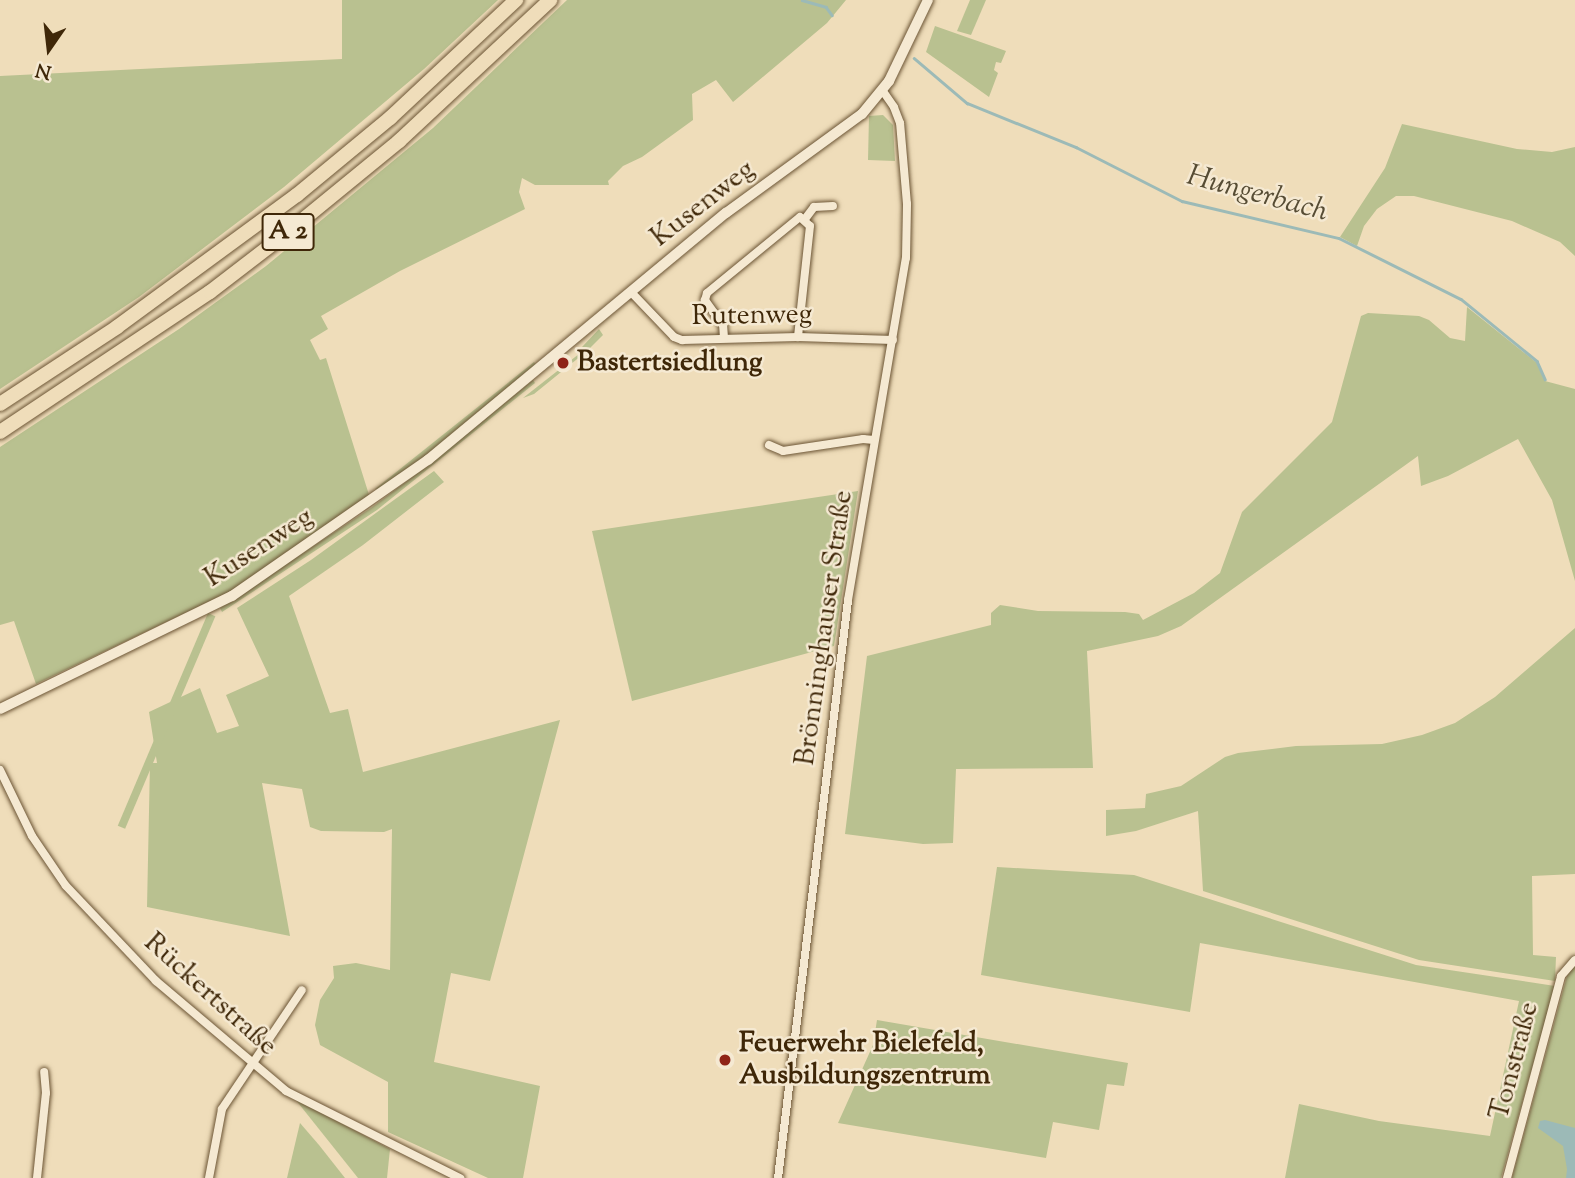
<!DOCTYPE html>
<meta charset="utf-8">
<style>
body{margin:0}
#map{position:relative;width:1575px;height:1178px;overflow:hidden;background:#efddba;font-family:"Sorts Mill Goudy",serif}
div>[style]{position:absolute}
.green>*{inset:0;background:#b9c190;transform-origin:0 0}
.water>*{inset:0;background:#9cbab7}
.stream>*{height:2.5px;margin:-1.25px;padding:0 1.25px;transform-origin:1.25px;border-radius:1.25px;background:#9cbab7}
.roads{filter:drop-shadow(0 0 2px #6b5434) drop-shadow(0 0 2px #6b5434)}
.street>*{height:8px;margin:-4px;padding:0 4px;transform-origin:4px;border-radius:4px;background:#f5e9d2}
.secondary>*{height:10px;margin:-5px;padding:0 5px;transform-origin:5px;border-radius:5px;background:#f5e9d2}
.highway>*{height:14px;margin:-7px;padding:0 7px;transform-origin:7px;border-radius:7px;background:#efddba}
.dots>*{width:19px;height:19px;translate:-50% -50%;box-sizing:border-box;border:4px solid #f5e9d2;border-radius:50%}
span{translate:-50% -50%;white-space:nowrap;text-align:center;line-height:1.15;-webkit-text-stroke:5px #f5e9d2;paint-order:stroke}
.shield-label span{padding:2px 5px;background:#f5e9d2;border:2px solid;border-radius:5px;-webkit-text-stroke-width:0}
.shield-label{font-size:26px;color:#3f2708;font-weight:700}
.street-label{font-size:28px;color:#3f2708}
.poi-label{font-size:28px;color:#3f2708;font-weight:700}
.left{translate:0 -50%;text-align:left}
.water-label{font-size:30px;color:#564c34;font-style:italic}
.north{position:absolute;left:14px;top:14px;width:70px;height:70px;-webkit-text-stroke:5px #f5e9d2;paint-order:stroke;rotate:194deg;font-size:19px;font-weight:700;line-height:28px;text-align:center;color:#3f2708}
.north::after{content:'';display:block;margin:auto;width:24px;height:32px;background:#3f2708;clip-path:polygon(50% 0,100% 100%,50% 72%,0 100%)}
</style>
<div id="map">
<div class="green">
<i style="clip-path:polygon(342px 0,498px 0,424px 69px,284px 187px,139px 297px,0 389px,0 76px,342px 59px)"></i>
<i style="clip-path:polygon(567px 0,846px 0,827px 23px,733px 102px,716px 80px,692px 94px,693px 120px,642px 157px,623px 166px,608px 181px,609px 185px,535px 185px,522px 178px,519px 192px,525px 209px,400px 271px,321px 316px,328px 329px,310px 340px,320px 360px,326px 358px,370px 498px,231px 591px,36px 684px,14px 621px,0 625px,0 447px,179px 329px,266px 266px,433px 128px)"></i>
<i style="clip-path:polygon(970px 0,986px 0,971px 35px,957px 31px)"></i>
<i style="clip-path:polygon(935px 26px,1006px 51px,1001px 63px,996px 62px,994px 70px,998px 73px,989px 97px,926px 52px)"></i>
<i style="clip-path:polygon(883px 115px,893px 125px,895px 161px,868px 160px,869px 116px)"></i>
<i style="clip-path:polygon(1402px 124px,1517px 149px,1552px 152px,1575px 147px,1575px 256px,1560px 242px,1512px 221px,1414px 196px,1396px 196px,1377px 209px,1364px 226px,1357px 246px,1340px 237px,1385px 168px)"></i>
<i style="clip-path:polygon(1467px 307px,1537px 363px,1545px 381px,1575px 389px,1575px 581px,1552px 500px,1518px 439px,1448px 476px,1421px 486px,1418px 456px,1181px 626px,1158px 636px,1087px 651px,1093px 768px,956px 769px,953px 843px,923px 844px,845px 834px,867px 656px,991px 625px,991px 613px,1000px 605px,1038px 611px,1125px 612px,1139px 614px,1143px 620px,1194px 593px,1220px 573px,1242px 512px,1332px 422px,1361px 316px,1368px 313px,1419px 316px,1429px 320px,1450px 338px,1465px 341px)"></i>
<i style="clip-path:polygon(599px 329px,603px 335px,587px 351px,534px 394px,523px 398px,584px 350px,582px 347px)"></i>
<i style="clip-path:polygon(534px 362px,536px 365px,426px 456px,380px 490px,375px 489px)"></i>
<i style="clip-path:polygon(533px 380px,535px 383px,377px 510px,222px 612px,220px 608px,371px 508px,427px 466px)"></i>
<i style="clip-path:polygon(434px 471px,444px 482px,363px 545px,289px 596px,330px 713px,348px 709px,363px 772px,560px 720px,490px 981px,451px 973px,434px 1062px,540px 1086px,523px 1178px,488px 1178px,388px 1132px,388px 1082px,320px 1045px,315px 1025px,320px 1000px,334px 978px,333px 966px,356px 963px,390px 970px,392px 829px,384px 832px,321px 831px,310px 827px,302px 789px,262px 783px,290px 936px,147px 907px,150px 763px,157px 763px,149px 712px,200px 688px,217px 733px,239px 726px,226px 695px,269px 676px,237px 608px,311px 560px)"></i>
<i style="clip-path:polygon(858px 491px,834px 646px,632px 701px,592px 531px)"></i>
<i style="left:208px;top:613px;width:8px;height:231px;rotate:23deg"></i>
<i style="clip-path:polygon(1575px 628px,1575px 874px,1532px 876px,1533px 955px,1556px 957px,1555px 981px,1419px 960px,1203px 891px,1198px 811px,1136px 831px,1106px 836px,1106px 810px,1145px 808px,1146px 794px,1181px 786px,1225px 757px,1238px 753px,1296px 746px,1382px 744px,1422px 735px,1455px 723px,1495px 697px)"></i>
<i style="clip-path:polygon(997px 867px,1134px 875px,1416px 965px,1555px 986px,1501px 1178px,1285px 1178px,1299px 1104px,1379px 1121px,1490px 1136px,1519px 1001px,1200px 943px,1190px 1012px,981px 975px)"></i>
<i style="clip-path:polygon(1575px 965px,1575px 1178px,1512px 1178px,1567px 976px)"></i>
<i style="clip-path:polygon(877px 1020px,1128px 1063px,1124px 1086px,1107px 1084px,1099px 1130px,1053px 1122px,1046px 1158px,838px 1123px,873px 1045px)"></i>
<i style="clip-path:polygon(295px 1099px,390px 1149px,387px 1178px,358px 1178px)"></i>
<i style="clip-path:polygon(300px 1123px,319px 1145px,345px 1178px,287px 1178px)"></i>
</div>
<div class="water">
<i style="clip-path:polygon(1545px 1120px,1575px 1128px,1575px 1178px,1566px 1178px,1567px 1169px,1563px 1146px,1538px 1128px,1540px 1121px)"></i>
</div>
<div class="stream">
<i style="left:802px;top:0;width:25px;rotate:16deg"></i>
<i style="left:826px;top:7px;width:10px;rotate:53deg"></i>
<i style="left:914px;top:58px;width:70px;rotate:40.3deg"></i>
<i style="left:967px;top:103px;width:118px;rotate:22deg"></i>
<i style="left:1076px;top:147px;width:119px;rotate:27deg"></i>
<i style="left:1182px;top:201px;width:161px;rotate:13.3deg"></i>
<i style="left:1339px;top:238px;width:136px;rotate:26.6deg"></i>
<i style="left:1461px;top:299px;width:98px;rotate:39.2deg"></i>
<i style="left:1537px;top:361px;width:20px;rotate:66deg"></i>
</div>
<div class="roads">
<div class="street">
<i style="left:805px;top:219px;width:15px;rotate:-53deg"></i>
<i style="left:814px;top:207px;width:19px;rotate:-3deg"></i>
<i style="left:631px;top:292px;width:62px;rotate:46.3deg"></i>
<i style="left:674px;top:337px;width:9px;rotate:21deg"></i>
<i style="left:682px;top:340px;width:116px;rotate:-1.5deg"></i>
<i style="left:798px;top:337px;width:95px;rotate:1.8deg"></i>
<i style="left:724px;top:338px;width:13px;rotate:-94deg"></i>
<i style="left:723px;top:325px;width:31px;rotate:-126deg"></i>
<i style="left:705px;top:300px;width:7px;rotate:-74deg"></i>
<i style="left:707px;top:293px;width:120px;rotate:-39.3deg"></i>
<i style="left:800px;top:217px;width:13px;rotate:42deg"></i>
<i style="left:810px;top:226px;width:112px;rotate:96.2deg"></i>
<i style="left:769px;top:445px;width:15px;rotate:23deg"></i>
<i style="left:783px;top:451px;width:81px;rotate:-8.5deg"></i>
<i style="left:863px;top:439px;width:11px;rotate:5deg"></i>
<i style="left:0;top:770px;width:73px;rotate:64.1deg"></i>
<i style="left:32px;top:836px;width:60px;rotate:55.8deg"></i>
<i style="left:66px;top:886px;width:131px;rotate:46.5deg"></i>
<i style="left:156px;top:981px;width:170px;rotate:40.2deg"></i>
<i style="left:286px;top:1091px;width:195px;rotate:26.6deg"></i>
<i style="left:37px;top:1178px;width:85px;rotate:-84deg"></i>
<i style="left:46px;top:1093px;width:21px;rotate:-95deg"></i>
<i style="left:209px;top:1178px;width:70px;rotate:-79.3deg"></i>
<i style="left:222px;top:1109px;width:143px;rotate:-56.1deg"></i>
<i style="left:778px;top:1178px;width:582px;rotate:-83.09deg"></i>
<i style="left:848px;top:600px;width:347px;rotate:-80.4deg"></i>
<i style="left:906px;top:258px;width:54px;rotate:-88.9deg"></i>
<i style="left:907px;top:204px;width:81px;rotate:-94.9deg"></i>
<i style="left:900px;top:123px;width:17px;rotate:-111deg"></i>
<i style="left:894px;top:107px;width:21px;rotate:-125deg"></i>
<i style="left:1507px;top:1178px;width:209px;rotate:-75deg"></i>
<i style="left:1561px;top:976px;width:21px;rotate:-49deg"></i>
</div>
<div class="secondary">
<i style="left:0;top:709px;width:258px;rotate:-26deg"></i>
<i style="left:232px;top:596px;width:239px;rotate:-34.8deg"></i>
<i style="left:428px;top:460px;width:387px;rotate:-39.7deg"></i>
<i style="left:726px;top:213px;width:168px;rotate:-36.1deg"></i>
<i style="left:862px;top:114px;width:43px;rotate:-50.7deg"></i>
<i style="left:889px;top:81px;width:90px;rotate:-64.3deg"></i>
</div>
<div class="highway">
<i style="left:0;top:404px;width:140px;rotate:-33.3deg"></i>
<i style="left:117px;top:327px;width:223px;rotate:-36.3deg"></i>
<i style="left:297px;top:195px;width:121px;rotate:-39.6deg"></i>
<i style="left:390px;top:118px;width:173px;rotate:-43.1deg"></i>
<i style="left:0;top:432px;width:252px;rotate:-33.7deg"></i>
<i style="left:210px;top:292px;width:98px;rotate:-37.6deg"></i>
<i style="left:288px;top:232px;width:144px;rotate:-39.3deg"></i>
<i style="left:399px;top:141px;width:207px;rotate:-43deg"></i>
</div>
</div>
<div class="dots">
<i style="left:563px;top:363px;background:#8f2418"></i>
<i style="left:725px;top:1060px;background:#8f2418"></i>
</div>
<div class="shield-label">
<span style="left:288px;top:232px">A 2</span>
</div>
<div class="street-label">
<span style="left:703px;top:204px;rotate:-38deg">Kusenweg</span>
<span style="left:752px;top:316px;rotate:-1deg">Rutenweg</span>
<span style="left:259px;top:548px;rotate:-33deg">Kusenweg</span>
<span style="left:825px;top:628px;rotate:-82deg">Brönninghauser Straße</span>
<span style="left:210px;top:995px;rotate:42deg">Rückertstraße</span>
<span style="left:1515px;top:1061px;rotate:-75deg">Tonstraße</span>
</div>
<div class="poi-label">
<span class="left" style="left:577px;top:363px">Bastertsiedlung</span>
<span class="left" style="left:739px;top:1060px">Feuerwehr Bielefeld,<br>Ausbildungszentrum</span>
</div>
<div class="water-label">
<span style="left:1257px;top:195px;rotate:15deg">Hungerbach</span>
</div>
<div class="north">N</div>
</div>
